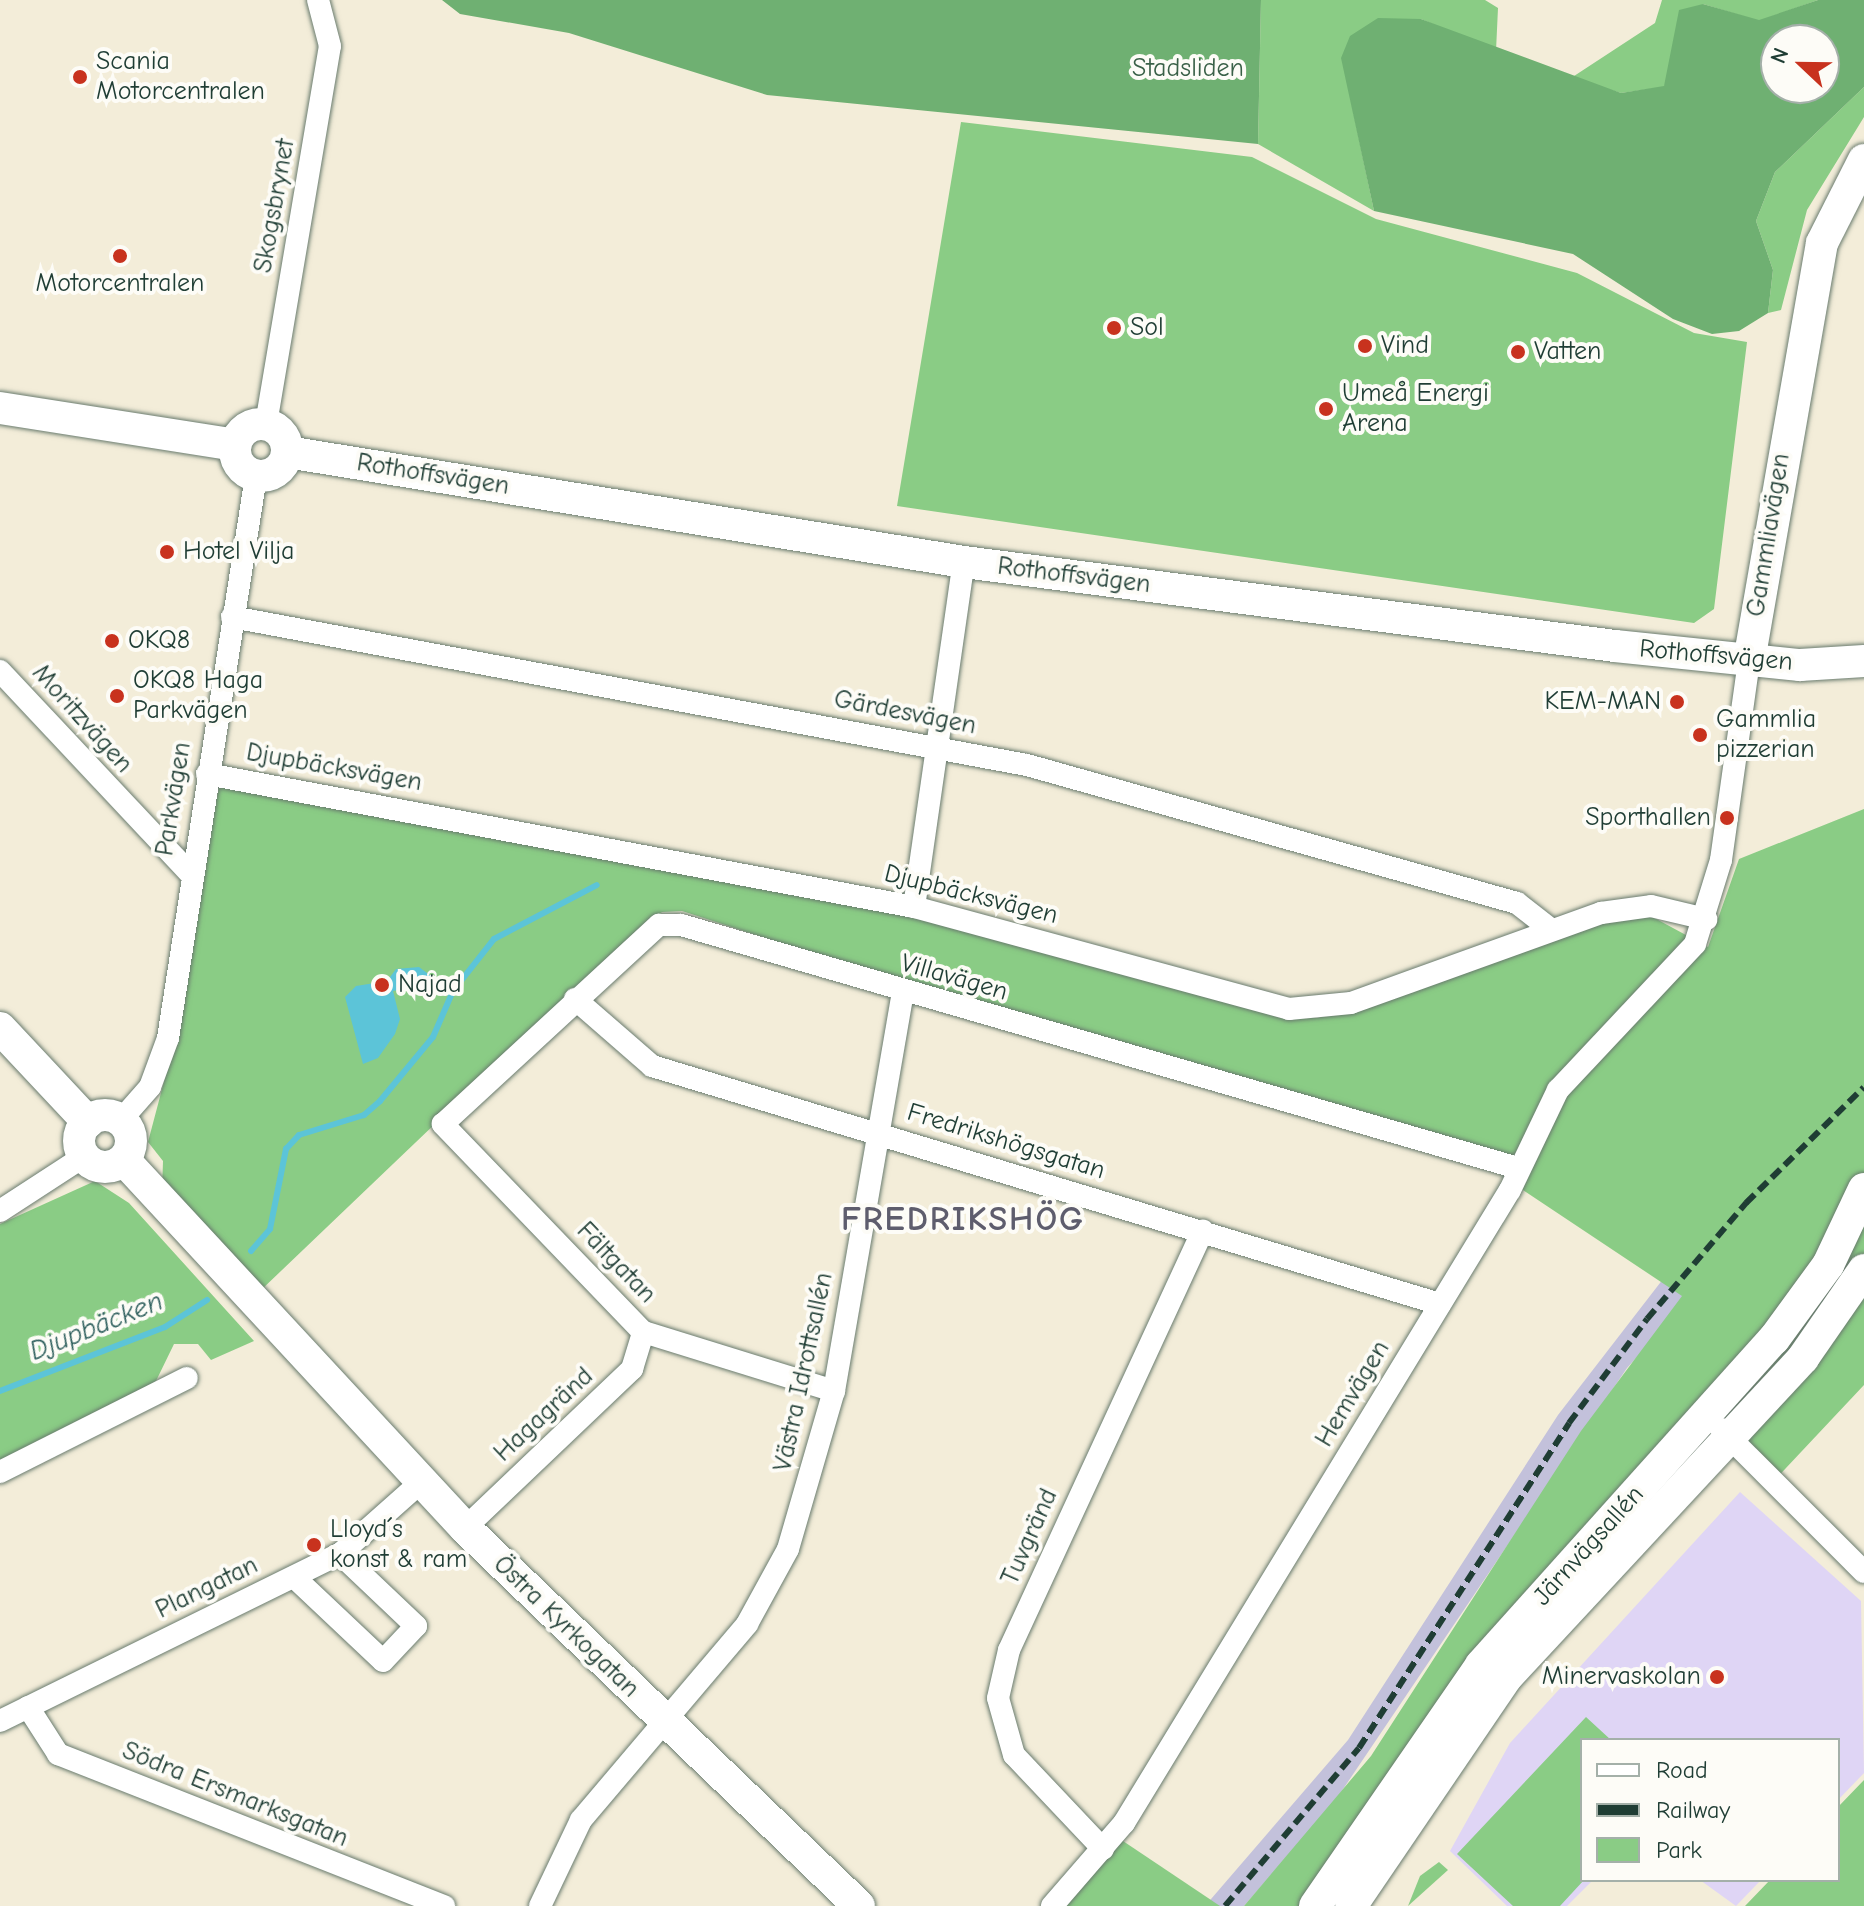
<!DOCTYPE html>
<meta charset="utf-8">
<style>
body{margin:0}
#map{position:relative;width:1864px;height:1906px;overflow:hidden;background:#f3edd9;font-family:"Comic Neue",sans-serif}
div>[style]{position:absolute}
.built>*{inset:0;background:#dfd5f5}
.industrial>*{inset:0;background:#c3c1db}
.green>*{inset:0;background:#8acc85}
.forest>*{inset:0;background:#6fb072}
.water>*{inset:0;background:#5cc4d8}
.stream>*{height:6px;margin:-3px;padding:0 3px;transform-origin:3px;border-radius:3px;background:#5cc4d8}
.roads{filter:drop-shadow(0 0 2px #697b6e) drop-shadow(0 0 2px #697b6e)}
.street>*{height:22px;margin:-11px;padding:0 11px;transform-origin:11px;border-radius:11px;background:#fff}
.secondary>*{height:32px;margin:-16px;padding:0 16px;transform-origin:16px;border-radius:16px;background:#fff}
.secondary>.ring{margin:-16px;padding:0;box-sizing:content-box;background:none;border:32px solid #fff;border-radius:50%}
.rail>*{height:6px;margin-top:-3px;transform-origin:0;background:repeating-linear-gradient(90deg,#1f3d34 0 12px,transparent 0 18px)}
.dots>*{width:22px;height:22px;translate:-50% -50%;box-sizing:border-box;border:4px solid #fdfcf7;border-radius:50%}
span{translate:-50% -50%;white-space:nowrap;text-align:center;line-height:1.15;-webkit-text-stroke:8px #fdfcf7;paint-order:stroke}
.poi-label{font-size:26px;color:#1f3d34}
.left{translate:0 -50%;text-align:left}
.right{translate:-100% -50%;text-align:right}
.park-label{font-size:26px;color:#3a6148}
.street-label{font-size:26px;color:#1f3d34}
.water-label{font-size:28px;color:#2e5f5d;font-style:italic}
.district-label{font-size:34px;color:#5e5d6d;font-weight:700;letter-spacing:2px}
.legend{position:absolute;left:1580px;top:1738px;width:260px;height:144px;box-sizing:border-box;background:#fdfcf7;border:2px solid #a4b0a9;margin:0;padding:10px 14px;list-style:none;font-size:24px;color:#1f3d34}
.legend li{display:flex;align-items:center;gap:16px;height:40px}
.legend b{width:40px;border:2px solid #a4b0a9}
.north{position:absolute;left:1760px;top:24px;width:80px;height:80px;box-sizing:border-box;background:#fdfcf7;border:2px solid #a4b0a9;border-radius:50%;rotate:292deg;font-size:22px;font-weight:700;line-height:32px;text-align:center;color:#1f3d34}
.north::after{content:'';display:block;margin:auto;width:28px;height:36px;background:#c8321e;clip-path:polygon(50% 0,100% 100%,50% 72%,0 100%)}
</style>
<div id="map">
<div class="built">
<i style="clip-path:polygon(1740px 1492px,1861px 1601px,1864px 1773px,1838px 1800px,1838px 1740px,1582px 1740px,1582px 1880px,1593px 1880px,1567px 1906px,1507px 1906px,1450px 1851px,1510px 1743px)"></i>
<i style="clip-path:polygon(1700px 1880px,1761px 1880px,1736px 1906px)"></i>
</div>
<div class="industrial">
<i style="clip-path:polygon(1864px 1106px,1627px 1368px,1335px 1801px,1244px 1906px,1205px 1906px,1348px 1740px,1558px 1415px,1687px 1248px)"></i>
</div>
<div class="green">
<i style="clip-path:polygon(1261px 0,1485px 0,1498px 8px,1496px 51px,1421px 19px,1342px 58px,1374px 211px,1258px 144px)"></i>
<i style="clip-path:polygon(1662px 0,1818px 0,1759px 21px,1703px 4px,1664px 87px,1621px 93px,1571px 78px,1655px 23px)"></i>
<i style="clip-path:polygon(1864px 87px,1864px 117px,1807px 210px,1781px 310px,1768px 313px,1773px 270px,1756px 221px,1775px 172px)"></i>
<i style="clip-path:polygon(961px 122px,1252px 157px,1376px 219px,1577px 273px,1694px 333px,1747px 342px,1714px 609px,1694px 623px,897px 506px)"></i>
<i style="clip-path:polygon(240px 786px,913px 914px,1317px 1018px,1599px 922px,1649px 915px,1708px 947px,1739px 859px,1864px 809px,1864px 1385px,1770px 1485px,1707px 1415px,1315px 1906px,1244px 1906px,1371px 1756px,1581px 1431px,1682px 1296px,1520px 1188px,1531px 1165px,910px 985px,682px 911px,662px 912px,640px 928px,259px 1292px,162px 1191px,163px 1161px,148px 1142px,175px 1040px,198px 875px,219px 788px)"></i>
<i style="clip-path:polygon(95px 1181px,129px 1203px,254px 1341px,211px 1360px,198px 1344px,174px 1344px,156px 1381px,0 1472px,0 1224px)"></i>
<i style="clip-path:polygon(1586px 1717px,1611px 1740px,1582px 1740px,1584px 1880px,1560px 1906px,1513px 1906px,1457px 1854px)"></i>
<i style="clip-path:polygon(1864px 1780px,1864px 1906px,1745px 1906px,1770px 1880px,1838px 1880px,1838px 1807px)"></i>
<i style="clip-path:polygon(1117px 1837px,1220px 1906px,1054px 1906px)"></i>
<i style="clip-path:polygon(1439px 1862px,1448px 1870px,1408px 1906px,1420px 1876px)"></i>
</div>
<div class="forest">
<i style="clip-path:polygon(442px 0,1261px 0,1258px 144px,767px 95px,569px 33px,460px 14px)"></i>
<i style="clip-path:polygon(evenodd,1818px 0,1864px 0,1864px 87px,1775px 172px,1756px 221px,1773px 270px,1768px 313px,1739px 331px,1712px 334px,1673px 319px,1573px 254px,1374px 211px,1341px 58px,1350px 36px,1378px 18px,1421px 19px,1621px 93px,1664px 86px,1679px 10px,1703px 4px,1759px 20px,1818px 0,1776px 40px,1824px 40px,1824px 88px,1776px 88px,1776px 40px)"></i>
</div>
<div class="water">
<i style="clip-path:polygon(419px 967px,431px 976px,426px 984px,393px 991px,400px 1019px,395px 1034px,378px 1058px,363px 1064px,345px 997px,356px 986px,387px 981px,396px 969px)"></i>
</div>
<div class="stream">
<i style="left:251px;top:1251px;width:29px;rotate:-49deg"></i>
<i style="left:270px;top:1229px;width:82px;rotate:-78.7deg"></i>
<i style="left:286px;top:1149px;width:19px;rotate:-47deg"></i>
<i style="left:299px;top:1135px;width:68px;rotate:-17.1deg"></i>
<i style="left:364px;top:1115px;width:21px;rotate:-41deg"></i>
<i style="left:380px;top:1101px;width:83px;rotate:-50.4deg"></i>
<i style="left:433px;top:1037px;width:50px;rotate:-66.5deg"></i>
<i style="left:453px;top:991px;width:66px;rotate:-51.7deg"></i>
<i style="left:494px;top:939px;width:116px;rotate:-27.7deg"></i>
<i style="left:0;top:1391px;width:177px;rotate:-21.2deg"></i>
<i style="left:165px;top:1327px;width:50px;rotate:-32.7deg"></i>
</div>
<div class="roads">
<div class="street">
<i style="left:266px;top:424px;width:383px;rotate:-80.4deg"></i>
<i style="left:330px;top:46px;width:48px;rotate:-104.6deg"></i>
<i style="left:232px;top:617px;width:809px;rotate:10.55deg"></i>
<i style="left:1027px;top:765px;width:509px;rotate:15.73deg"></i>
<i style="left:1517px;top:903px;width:41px;rotate:38deg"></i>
<i style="left:0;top:671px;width:277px;rotate:46.8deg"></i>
<i style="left:207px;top:774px;width:719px;rotate:10.65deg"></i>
<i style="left:914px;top:907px;width:389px;rotate:15.2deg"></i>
<i style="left:1289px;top:1009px;width:62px;rotate:-5.5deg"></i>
<i style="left:1351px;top:1003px;width:266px;rotate:-19.8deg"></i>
<i style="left:1601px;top:913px;width:50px;rotate:-8deg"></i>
<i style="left:1651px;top:906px;width:57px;rotate:13.3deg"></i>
<i style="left:914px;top:907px;width:349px;rotate:-81.8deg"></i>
<i style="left:575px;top:999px;width:102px;rotate:41deg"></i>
<i style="left:652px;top:1066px;width:823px;rotate:16.81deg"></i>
<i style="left:121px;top:1120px;width:44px;rotate:-48.7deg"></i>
<i style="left:150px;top:1087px;width:52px;rotate:-69.8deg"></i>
<i style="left:168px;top:1038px;width:569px;rotate:-81.1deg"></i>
<i style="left:0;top:1211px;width:99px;rotate:-33deg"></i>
<i style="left:834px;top:1391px;width:200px;rotate:-162.8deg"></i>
<i style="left:643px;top:1332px;width:289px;rotate:-133.9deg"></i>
<i style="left:443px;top:1124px;width:294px;rotate:-42.7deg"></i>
<i style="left:659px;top:925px;width:22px"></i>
<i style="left:681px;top:925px;width:872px;rotate:16.19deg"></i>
<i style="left:1721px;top:1429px;width:202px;rotate:45deg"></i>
<i style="left:0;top:1472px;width:209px;rotate:-26.7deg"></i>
<i style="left:465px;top:1528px;width:231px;rotate:-43.6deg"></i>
<i style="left:632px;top:1369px;width:39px;rotate:-73deg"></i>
<i style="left:294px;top:1577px;width:122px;rotate:43.3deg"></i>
<i style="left:383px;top:1661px;width:48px;rotate:-46.7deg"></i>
<i style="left:416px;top:1626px;width:105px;rotate:-136.5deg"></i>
<i style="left:28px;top:1707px;width:56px;rotate:57.4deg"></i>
<i style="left:58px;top:1754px;width:415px;rotate:21.5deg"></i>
<i style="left:0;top:1721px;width:379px;rotate:-26.2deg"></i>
<i style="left:340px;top:1554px;width:108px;rotate:-41.6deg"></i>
<i style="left:1103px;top:1849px;width:129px;rotate:-133.4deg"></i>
<i style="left:1014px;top:1755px;width:59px;rotate:-105.7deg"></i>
<i style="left:998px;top:1698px;width:49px;rotate:-77.1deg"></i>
<i style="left:1009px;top:1650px;width:462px;rotate:-65.2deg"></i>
<i style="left:540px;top:1906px;width:95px;rotate:-64.5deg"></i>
<i style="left:581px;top:1820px;width:257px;rotate:-49.7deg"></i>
<i style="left:747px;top:1624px;width:85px;rotate:-61.3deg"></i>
<i style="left:788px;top:1549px;width:165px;rotate:-73.8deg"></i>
<i style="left:834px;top:1391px;width:404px;rotate:-80.2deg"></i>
<i style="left:1052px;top:1906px;width:110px;rotate:-49.1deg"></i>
<i style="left:1124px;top:1823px;width:741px;rotate:-58.63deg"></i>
<i style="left:1510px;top:1190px;width:111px;rotate:-64.4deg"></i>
<i style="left:1558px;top:1090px;width:200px;rotate:-46.8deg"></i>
<i style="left:1695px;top:944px;width:88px;rotate:-72.8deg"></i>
<i style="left:1721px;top:860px;width:201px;rotate:-82deg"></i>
</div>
<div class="secondary">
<i style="left:0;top:408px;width:238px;rotate:8.9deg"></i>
<i class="ring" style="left:235px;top:424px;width:20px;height:20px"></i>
<i style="left:287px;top:452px;width:686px;rotate:9.23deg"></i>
<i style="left:964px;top:562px;width:656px;rotate:7.35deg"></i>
<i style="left:1615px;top:646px;width:186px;rotate:5.9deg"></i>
<i style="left:1800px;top:665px;width:64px;rotate:-3.6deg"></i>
<i style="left:1749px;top:661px;width:424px;rotate:-80.1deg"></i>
<i style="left:1822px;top:243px;width:93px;rotate:-63.2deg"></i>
<i style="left:0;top:1028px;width:129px;rotate:46.9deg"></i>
<i class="ring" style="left:79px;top:1115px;width:20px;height:20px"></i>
<i style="left:124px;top:1160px;width:502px;rotate:47.18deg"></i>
<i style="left:465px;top:1528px;width:546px;rotate:43.81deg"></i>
<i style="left:1315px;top:1906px;width:293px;rotate:-55.4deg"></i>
<i style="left:1481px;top:1665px;width:438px;rotate:-48.1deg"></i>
<i style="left:1774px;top:1339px;width:92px;rotate:-53.9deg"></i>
<i style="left:1828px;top:1265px;width:84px;rotate:-64.7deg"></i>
<i style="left:1351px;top:1906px;width:274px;rotate:-55.8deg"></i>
<i style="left:1505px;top:1679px;width:438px;rotate:-47.1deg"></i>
<i style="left:1803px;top:1358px;width:107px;rotate:-55.3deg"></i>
</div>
</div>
<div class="rail">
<i style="left:1225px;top:1906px;width:207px;rotate:-49.7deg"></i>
<i style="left:1359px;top:1748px;width:387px;rotate:-57.1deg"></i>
<i style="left:1569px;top:1423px;width:130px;rotate:-53.1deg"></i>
<i style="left:1647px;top:1319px;width:153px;rotate:-49.5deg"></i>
<i style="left:1746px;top:1203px;width:165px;rotate:-44.5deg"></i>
</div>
<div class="dots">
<i style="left:80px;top:77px;background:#c8321e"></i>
<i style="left:120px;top:256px;background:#c8321e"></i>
<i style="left:1114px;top:328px;background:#c8321e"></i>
<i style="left:1365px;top:346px;background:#c8321e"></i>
<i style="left:1518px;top:352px;background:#c8321e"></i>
<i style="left:1326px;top:409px;background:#c8321e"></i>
<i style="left:167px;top:552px;background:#c8321e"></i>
<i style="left:112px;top:641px;background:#c8321e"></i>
<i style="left:117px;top:696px;background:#c8321e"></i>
<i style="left:1677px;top:702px;background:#c8321e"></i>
<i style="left:1700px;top:735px;background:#c8321e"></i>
<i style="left:1727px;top:818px;background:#c8321e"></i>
<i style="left:382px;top:985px;background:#c8321e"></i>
<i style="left:314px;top:1545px;background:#c8321e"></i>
<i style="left:1717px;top:1677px;background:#c8321e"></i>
</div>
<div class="poi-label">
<span class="left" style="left:96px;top:77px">Scania<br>Motorcentralen</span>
<span style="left:120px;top:284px">Motorcentralen</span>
<span class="left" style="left:1130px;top:328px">Sol</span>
<span class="left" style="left:1381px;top:346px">Vind</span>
<span class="left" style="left:1534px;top:352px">Vatten</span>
<span class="left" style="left:1342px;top:409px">Umeå Energi<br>Arena</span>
<span class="left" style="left:183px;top:552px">Hotel Vilja</span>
<span class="left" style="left:128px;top:641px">OKQ8</span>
<span class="left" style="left:133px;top:696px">OKQ8 Haga<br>Parkvägen</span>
<span class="right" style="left:1661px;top:702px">KEM-MAN</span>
<span class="left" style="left:1716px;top:735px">Gammlia<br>pizzerian</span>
<span class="right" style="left:1711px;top:818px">Sporthallen</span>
<span class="left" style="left:398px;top:985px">Najad</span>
<span class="left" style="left:330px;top:1545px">Lloyd´s<br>konst &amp; ram</span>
<span class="right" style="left:1701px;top:1677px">Minervaskolan</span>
</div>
<div class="park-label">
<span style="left:1188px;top:69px">Stadsliden</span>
</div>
<div class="street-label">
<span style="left:275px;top:206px;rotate:-80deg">Skogsbrynet</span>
<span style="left:433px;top:475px;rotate:9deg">Rothoffsvägen</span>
<span style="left:1769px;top:535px;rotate:-81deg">Gammliavägen</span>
<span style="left:1074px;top:576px;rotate:7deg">Rothoffsvägen</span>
<span style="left:1716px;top:656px;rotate:5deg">Rothoffsvägen</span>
<span style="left:905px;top:713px;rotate:11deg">Gärdesvägen</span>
<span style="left:82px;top:719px;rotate:48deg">Moritzvägen</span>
<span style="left:334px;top:768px;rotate:10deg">Djupbäcksvägen</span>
<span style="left:174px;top:799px;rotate:-81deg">Parkvägen</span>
<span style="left:971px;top:895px;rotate:14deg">Djupbäcksvägen</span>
<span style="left:954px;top:978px;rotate:16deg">Villavägen</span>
<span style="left:1006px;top:1142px;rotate:17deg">Fredrikshögsgatan</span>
<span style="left:616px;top:1263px;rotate:46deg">Fältgatan</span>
<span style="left:804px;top:1372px;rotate:-78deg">Västra Idrottsallén</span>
<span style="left:1353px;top:1394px;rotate:-59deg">Hemvägen</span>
<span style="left:544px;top:1415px;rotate:-43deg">Hagagränd</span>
<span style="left:1030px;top:1537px;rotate:-66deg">Tuvgränd</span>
<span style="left:1589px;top:1546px;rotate:-48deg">Järnvägsallén</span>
<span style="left:207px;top:1588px;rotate:-26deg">Plangatan</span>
<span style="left:566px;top:1627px;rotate:44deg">Östra Kyrkogatan</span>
<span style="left:235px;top:1795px;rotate:22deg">Södra Ersmarksgatan</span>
</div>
<div class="water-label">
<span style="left:96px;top:1326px;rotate:-22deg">Djupbäcken</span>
</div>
<div class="district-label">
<span style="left:963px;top:1220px">FREDRIKSHÖG</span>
</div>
<ul class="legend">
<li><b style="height:10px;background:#fff"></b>Road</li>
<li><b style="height:10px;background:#1f3d34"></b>Railway</li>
<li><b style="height:22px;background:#8acc85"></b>Park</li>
</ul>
<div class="north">N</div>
</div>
